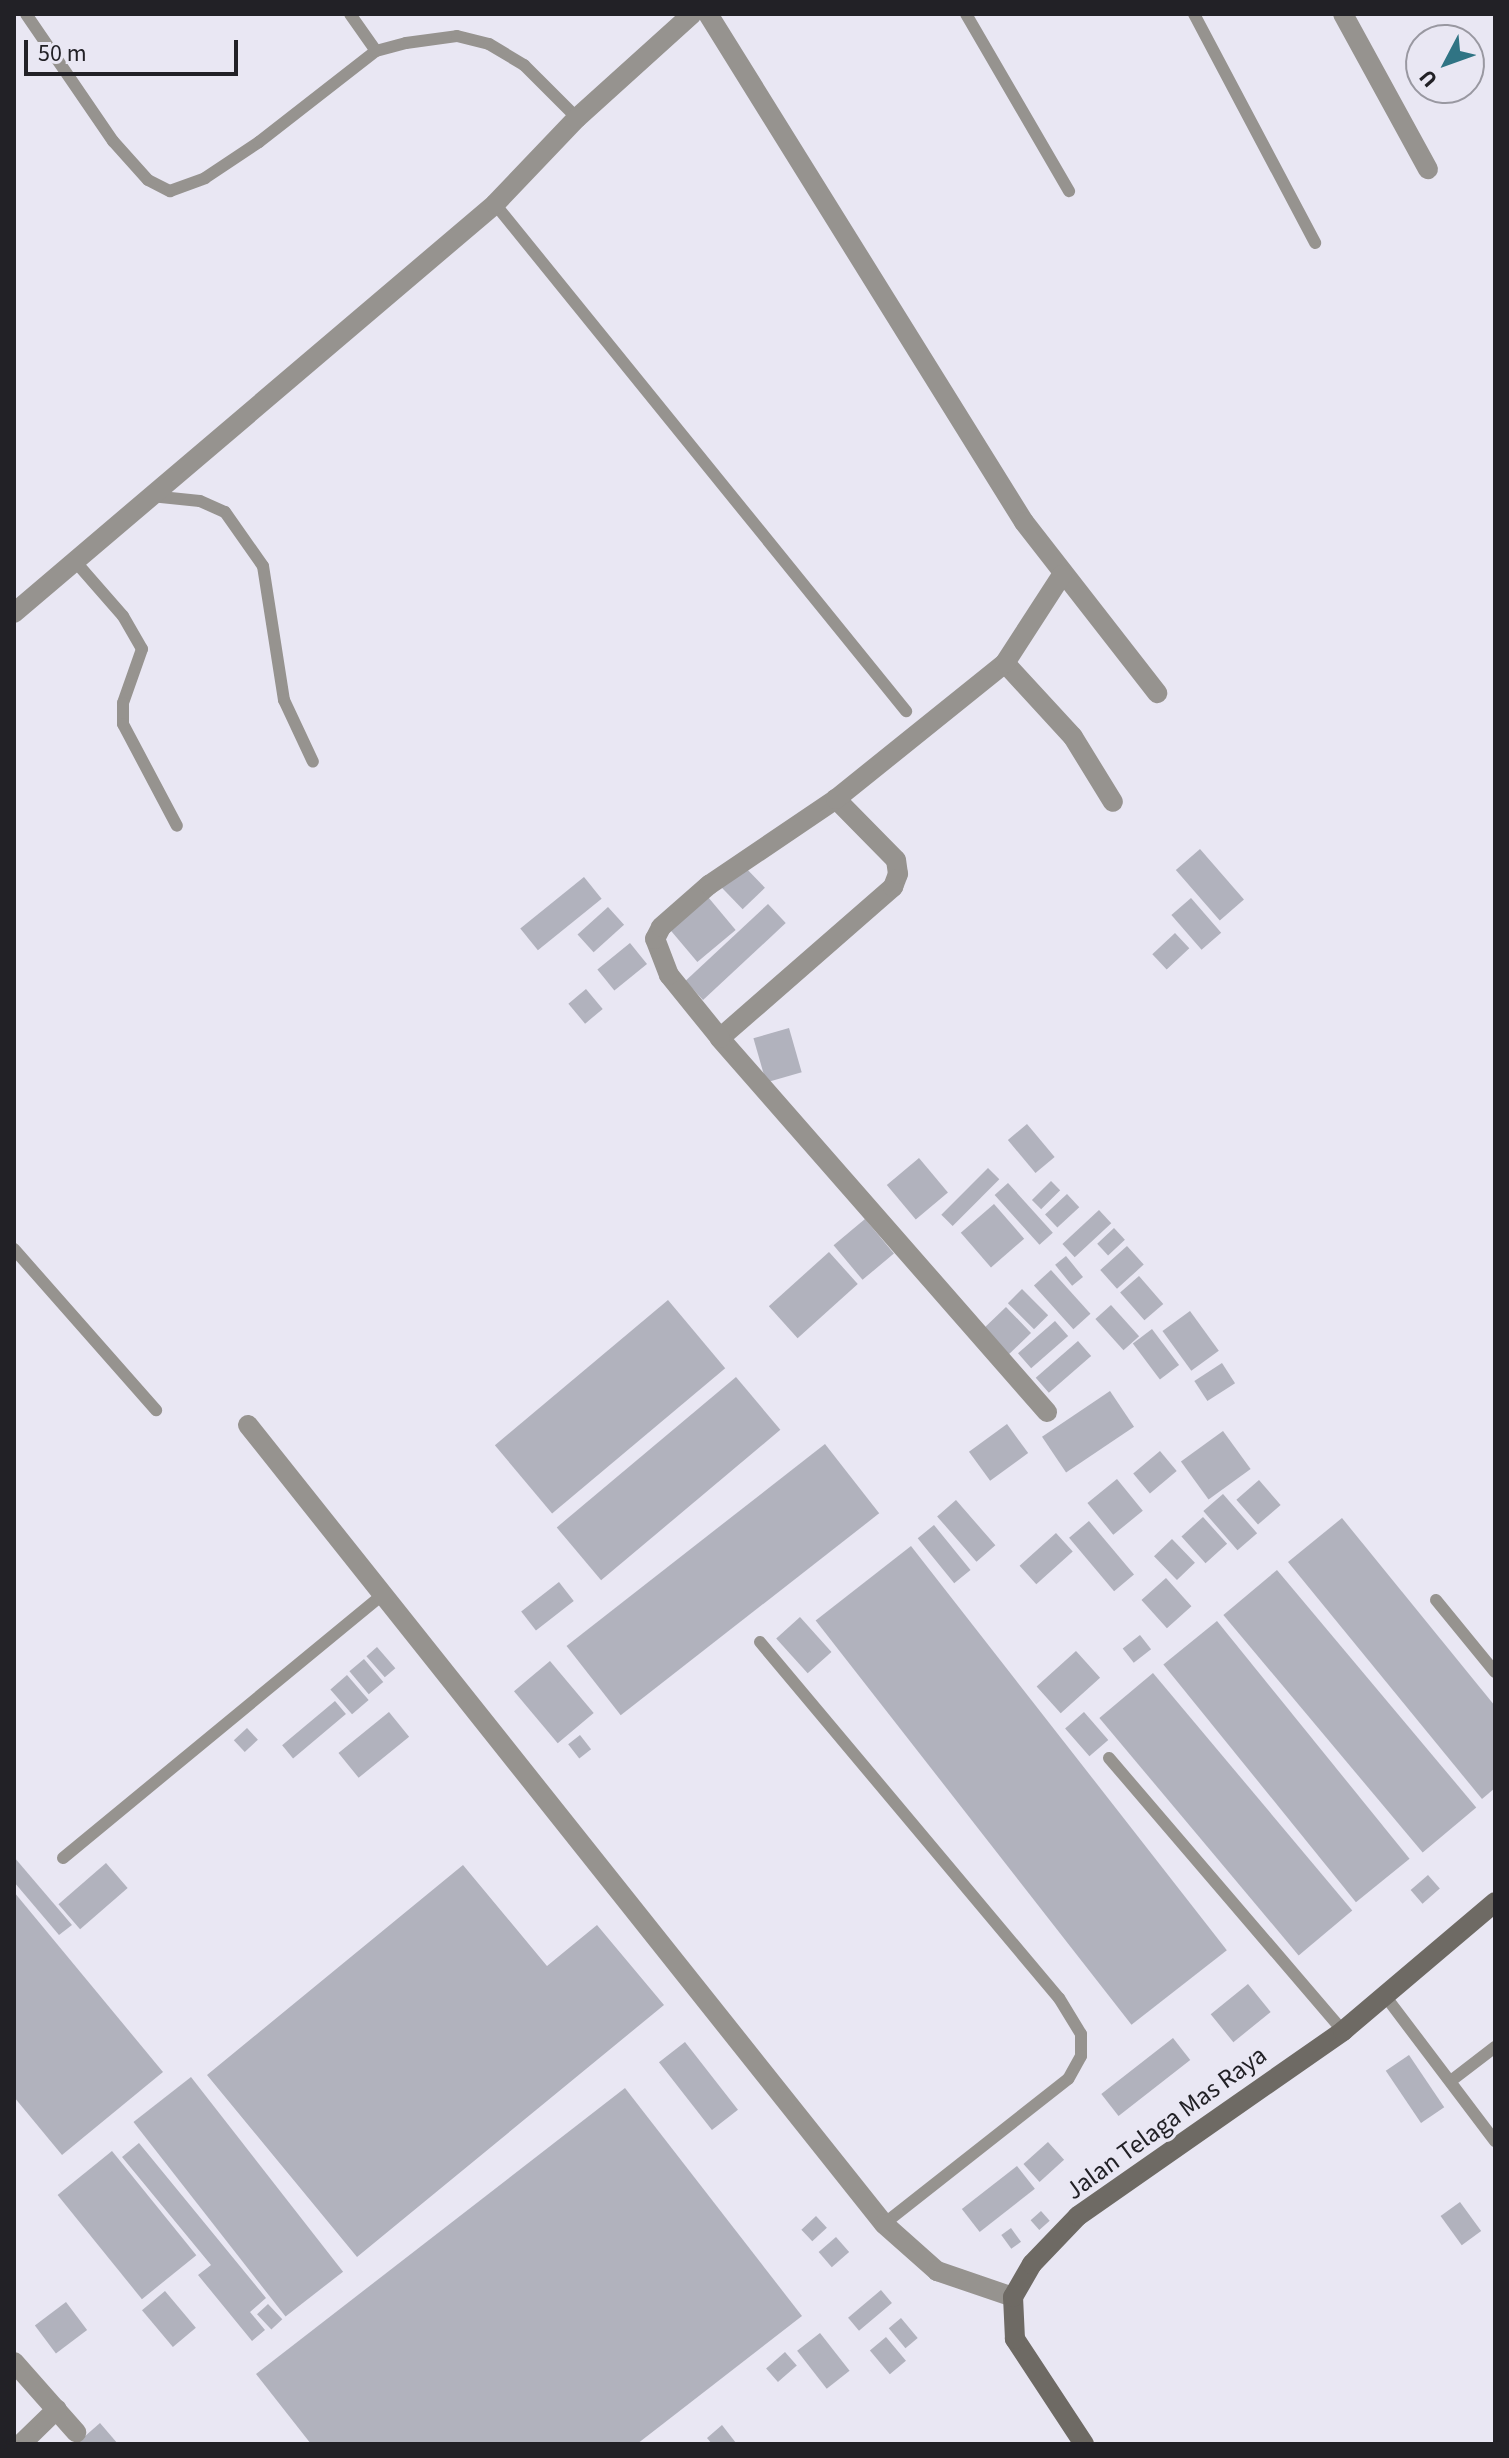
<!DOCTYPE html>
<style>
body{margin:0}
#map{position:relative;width:1509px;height:2458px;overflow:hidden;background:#e9e7f3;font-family:"Source Sans 3",sans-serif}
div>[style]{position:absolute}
.building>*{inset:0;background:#b1b2bd;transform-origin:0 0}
.service>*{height:12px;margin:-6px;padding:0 6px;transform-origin:6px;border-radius:6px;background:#96938f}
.minor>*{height:20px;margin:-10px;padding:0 10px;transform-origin:10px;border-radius:10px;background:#96938f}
.tertiary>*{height:20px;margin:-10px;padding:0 10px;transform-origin:10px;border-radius:10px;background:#96938f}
.secondary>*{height:20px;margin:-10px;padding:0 10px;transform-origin:10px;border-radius:10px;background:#6e6a64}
span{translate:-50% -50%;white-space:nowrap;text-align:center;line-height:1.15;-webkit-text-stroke:7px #e9e7f3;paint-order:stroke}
.street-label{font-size:26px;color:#222126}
.frame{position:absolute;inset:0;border:16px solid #222126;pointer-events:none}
.north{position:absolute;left:1405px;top:24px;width:80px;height:80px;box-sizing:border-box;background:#e9e7f3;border:2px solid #9998a1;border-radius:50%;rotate:229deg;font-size:22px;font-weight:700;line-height:32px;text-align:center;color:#222126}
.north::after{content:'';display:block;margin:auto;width:28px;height:36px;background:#307484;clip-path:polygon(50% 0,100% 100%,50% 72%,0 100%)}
.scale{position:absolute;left:24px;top:40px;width:214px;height:36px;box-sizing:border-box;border:4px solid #222126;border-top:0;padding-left:10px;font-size:24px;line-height:28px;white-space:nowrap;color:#222126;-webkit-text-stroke:6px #e9e7f3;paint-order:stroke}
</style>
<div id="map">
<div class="building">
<i style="left:1200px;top:849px;width:67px;height:32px;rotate:49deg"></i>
<i style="left:742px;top:864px;width:33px;height:31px;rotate:46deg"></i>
<i style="left:584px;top:877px;width:28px;height:82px;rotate:51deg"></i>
<i style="left:708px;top:897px;width:43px;height:50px;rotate:50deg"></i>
<i style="left:1191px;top:898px;width:46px;height:26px;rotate:49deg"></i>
<i style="left:768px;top:904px;width:26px;height:113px;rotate:47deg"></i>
<i style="left:608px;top:907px;width:24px;height:41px;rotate:48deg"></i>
<i style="left:1175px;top:933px;width:21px;height:31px;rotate:47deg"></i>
<i style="left:630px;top:943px;width:27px;height:42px;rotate:51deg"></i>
<i style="left:586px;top:989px;width:26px;height:23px;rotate:50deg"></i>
<i style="left:789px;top:1028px;width:46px;height:37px;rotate:74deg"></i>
<i style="left:1027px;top:1124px;width:43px;height:25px;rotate:50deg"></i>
<i style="left:919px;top:1158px;width:45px;height:42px;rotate:50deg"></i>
<i style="left:988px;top:1168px;width:16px;height:66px;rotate:45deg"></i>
<i style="left:1051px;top:1181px;width:13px;height:27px;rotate:45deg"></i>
<i style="left:1008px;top:1183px;width:67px;height:18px;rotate:48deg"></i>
<i style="left:1067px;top:1194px;width:18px;height:30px;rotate:47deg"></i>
<i style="left:994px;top:1204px;width:46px;height:44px;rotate:49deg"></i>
<i style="left:1099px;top:1210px;width:18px;height:50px;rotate:47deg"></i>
<i style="left:865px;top:1219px;width:45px;height:41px;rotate:50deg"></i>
<i style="left:1114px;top:1228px;width:16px;height:23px;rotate:47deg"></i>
<i style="left:1127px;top:1246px;width:25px;height:36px;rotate:48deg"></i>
<i style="left:829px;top:1252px;width:43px;height:81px;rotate:48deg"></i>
<i style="left:1066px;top:1256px;width:27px;height:14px;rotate:51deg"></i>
<i style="left:1051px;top:1270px;width:59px;height:23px;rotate:48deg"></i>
<i style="left:1139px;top:1276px;width:37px;height:25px;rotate:49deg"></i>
<i style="left:1022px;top:1289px;width:37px;height:20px;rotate:45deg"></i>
<i style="left:668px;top:1300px;width:89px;height:226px;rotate:50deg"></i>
<i style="left:1111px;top:1305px;width:42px;height:21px;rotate:48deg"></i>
<i style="left:1006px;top:1307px;width:36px;height:34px;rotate:46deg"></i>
<i style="left:1190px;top:1311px;width:49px;height:34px;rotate:54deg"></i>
<i style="left:1055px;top:1321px;width:20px;height:49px;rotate:49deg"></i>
<i style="left:1152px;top:1329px;width:45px;height:24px;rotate:53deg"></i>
<i style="left:1078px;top:1341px;width:20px;height:56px;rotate:49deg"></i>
<i style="left:1222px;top:1363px;width:24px;height:33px;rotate:57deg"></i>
<i style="left:736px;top:1377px;width:69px;height:234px;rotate:50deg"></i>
<i style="left:1110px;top:1391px;width:43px;height:82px;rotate:56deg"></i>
<i style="left:1007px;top:1424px;width:36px;height:47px;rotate:54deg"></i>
<i style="left:1223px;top:1431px;width:47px;height:52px;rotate:54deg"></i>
<i style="left:825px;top:1444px;width:88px;height:328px;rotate:52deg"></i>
<i style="left:1160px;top:1451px;width:26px;height:35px;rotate:50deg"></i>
<i style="left:1117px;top:1479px;width:41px;height:38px;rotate:51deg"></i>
<i style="left:1259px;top:1480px;width:33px;height:30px;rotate:49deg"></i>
<i style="left:1223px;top:1494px;width:52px;height:26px;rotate:49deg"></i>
<i style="left:956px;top:1500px;width:60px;height:25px;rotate:49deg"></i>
<i style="left:1203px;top:1517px;width:36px;height:29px;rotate:48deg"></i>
<i style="clip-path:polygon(1342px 1518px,1495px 1706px,1495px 1788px,1482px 1799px,1288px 1562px)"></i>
<i style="left:1089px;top:1521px;width:70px;height:26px;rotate:50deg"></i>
<i style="left:934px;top:1525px;width:58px;height:21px;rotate:51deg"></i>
<i style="left:1056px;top:1533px;width:25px;height:49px;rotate:48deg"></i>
<i style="left:1172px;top:1539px;width:33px;height:25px;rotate:46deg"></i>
<i style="left:911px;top:1546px;width:513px;height:121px;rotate:52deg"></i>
<i style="left:1277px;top:1570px;width:310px;height:70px;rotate:50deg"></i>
<i style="left:1166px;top:1578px;width:38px;height:33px;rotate:48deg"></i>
<i style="left:559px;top:1582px;width:24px;height:48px;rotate:52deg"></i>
<i style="left:800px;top:1617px;width:47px;height:32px;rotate:48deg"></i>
<i style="left:1217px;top:1621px;width:306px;height:69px;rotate:51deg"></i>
<i style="left:1140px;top:1635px;width:18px;height:22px;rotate:52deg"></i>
<i style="left:377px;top:1647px;width:28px;height:14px;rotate:49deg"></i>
<i style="left:1076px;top:1651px;width:36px;height:53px;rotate:48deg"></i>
<i style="left:364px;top:1659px;width:30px;height:19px;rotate:50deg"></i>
<i style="left:550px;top:1661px;width:68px;height:47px;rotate:50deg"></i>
<i style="left:1153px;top:1673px;width:310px;height:70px;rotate:50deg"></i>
<i style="left:347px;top:1675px;width:33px;height:22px;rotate:49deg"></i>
<i style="left:335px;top:1701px;width:17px;height:69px;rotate:50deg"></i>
<i style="left:389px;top:1712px;width:32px;height:65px;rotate:51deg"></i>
<i style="left:1084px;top:1712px;width:37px;height:25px;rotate:49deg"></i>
<i style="left:247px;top:1728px;width:16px;height:18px;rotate:47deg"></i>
<i style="left:580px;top:1735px;width:18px;height:15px;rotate:52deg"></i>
<i style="clip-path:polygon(14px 1857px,72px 1925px,59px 1935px,14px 1882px)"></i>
<i style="left:106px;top:1863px;width:33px;height:63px;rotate:49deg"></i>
<i style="clip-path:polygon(463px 1865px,547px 1966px,597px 1925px,664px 2005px,357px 2257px,207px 2075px)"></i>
<i style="left:1428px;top:1875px;width:18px;height:23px;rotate:49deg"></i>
<i style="clip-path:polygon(14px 1892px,163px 2072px,62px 2155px,14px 2097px)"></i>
<i style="left:1248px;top:1984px;width:36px;height:48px;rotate:51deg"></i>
<i style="left:1173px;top:2038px;width:28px;height:91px;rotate:52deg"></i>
<i style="left:685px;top:2042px;width:86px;height:33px;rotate:52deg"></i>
<i style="left:1409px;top:2055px;width:63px;height:28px;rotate:56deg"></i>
<i style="left:191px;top:2077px;width:247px;height:73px;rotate:52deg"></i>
<i style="clip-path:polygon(625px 2088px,802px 2316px,637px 2444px,311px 2444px,256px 2374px)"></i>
<i style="left:1048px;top:2142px;width:24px;height:33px;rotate:48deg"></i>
<i style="clip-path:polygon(139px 2143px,266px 2298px,250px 2312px,265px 2330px,252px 2341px,198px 2275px,211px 2265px,122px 2157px)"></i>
<i style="left:112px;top:2151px;width:134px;height:70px;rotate:51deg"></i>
<i style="left:1017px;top:2166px;width:29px;height:70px;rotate:52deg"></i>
<i style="left:1460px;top:2202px;width:36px;height:24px;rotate:54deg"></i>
<i style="left:1041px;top:2211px;width:13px;height:14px;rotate:48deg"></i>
<i style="left:816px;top:2216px;width:16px;height:20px;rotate:47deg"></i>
<i style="left:1011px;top:2228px;width:17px;height:12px;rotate:54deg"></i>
<i style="left:836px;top:2237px;width:20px;height:23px;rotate:49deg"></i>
<i style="left:881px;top:2290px;width:17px;height:43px;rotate:50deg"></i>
<i style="left:165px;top:2291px;width:48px;height:30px;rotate:50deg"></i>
<i style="left:66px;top:2302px;width:35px;height:39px;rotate:53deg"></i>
<i style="left:268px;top:2304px;width:21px;height:15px;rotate:47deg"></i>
<i style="left:901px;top:2318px;width:26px;height:16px;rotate:50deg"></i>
<i style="left:820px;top:2333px;width:48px;height:29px;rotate:52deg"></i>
<i style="left:886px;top:2337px;width:31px;height:21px;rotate:50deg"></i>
<i style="left:785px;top:2352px;width:18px;height:25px;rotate:49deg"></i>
<i style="clip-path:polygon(100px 2423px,118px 2444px,76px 2444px)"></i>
<i style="clip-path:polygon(722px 2425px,736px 2443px,735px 2444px,712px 2444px,707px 2438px)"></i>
</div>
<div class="service">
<i style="left:26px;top:14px;width:154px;rotate:55.6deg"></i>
<i style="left:113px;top:141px;width:52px;rotate:48.1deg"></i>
<i style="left:148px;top:180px;width:25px;rotate:27deg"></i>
<i style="left:170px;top:191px;width:37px;rotate:-20deg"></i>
<i style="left:205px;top:178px;width:65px;rotate:-33.7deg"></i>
<i style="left:259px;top:142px;width:148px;rotate:-37.9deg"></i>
<i style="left:376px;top:51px;width:31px;rotate:-15deg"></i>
<i style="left:406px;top:43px;width:51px;rotate:-7.8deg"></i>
<i style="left:457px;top:36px;width:33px;rotate:14deg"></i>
<i style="left:489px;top:44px;width:41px;rotate:31deg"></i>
<i style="left:524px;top:65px;width:75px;rotate:45deg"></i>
<i style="left:350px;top:14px;width:45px;rotate:54.9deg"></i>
<i style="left:966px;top:14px;width:205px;rotate:59.8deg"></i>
<i style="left:1194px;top:14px;width:259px;rotate:62.1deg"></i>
<i style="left:495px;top:204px;width:653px;rotate:50.97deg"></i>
<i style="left:151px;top:496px;width:49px;rotate:5.8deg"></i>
<i style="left:200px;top:501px;width:27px;rotate:24deg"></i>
<i style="left:225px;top:512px;width:66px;rotate:54.9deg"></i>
<i style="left:263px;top:566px;width:136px;rotate:81.1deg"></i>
<i style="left:284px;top:700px;width:68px;rotate:64.9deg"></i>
<i style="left:74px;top:560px;width:74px;rotate:48.8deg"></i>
<i style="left:123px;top:616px;width:38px;rotate:60deg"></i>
<i style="left:142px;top:649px;width:57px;rotate:109.4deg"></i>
<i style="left:123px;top:703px;width:21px;rotate:90deg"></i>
<i style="left:123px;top:724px;width:115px;rotate:62.1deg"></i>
<i style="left:14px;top:1249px;width:215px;rotate:48.6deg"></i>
<i style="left:1436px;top:1600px;width:93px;rotate:50.7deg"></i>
<i style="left:760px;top:1642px;width:465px;rotate:50deg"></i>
<i style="left:1059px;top:1998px;width:42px;rotate:58.6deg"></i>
<i style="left:1081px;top:2034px;width:22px;rotate:90deg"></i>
<i style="left:1081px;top:2056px;width:26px;rotate:119deg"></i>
<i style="left:1068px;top:2079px;width:234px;rotate:141.8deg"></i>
<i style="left:1109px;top:1758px;width:360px;rotate:49.4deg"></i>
<i style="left:63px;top:1858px;width:417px;rotate:-39.5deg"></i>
<i style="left:1386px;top:1997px;width:181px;rotate:52.9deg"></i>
<i style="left:1452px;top:2080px;width:54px;rotate:-37.5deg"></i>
</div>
<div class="minor">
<i style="left:708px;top:14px;width:598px;rotate:58.12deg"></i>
<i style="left:1024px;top:522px;width:217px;rotate:52.1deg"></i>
<i style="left:1343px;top:14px;width:177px;rotate:61.3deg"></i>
<i style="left:1005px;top:663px;width:100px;rotate:47.4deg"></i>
<i style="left:1073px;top:737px;width:76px;rotate:58.4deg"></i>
<i style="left:720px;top:1038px;width:230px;rotate:-41.1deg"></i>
<i style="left:893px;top:887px;width:14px;rotate:-69deg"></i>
<i style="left:898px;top:874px;width:14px;rotate:-98deg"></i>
<i style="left:896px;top:860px;width:86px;rotate:-134.5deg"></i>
<i style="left:1047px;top:1412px;width:497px;rotate:-131.2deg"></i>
<i style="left:720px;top:1038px;width:81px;rotate:-129deg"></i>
<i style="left:669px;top:975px;width:39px;rotate:-111deg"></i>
<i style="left:655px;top:939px;width:13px;rotate:-63deg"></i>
<i style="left:661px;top:927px;width:64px;rotate:-41.2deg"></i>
<i style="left:709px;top:885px;width:153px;rotate:-34.1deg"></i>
<i style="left:836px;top:799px;width:217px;rotate:-38.8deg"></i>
<i style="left:1005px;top:663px;width:105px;rotate:-57.1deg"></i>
<i style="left:248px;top:1425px;width:1021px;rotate:51.48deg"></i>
<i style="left:884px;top:2224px;width:71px;rotate:41.6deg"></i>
<i style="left:937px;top:2271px;width:80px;rotate:18.9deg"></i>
<i style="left:14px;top:2362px;width:94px;rotate:48.5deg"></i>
<i style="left:21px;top:2444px;width:50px;rotate:-44.2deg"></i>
</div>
<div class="tertiary">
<i style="left:14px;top:613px;width:631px;rotate:-40.37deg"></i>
<i style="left:495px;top:204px;width:119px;rotate:-46.4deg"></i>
<i style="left:577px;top:118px;width:155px;rotate:-42.1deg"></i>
</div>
<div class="secondary">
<i style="left:1084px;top:2444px;width:126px;rotate:-123.3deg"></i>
<i style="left:1015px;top:2339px;width:42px;rotate:-92.7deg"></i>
<i style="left:1013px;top:2297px;width:38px;rotate:-60deg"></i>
<i style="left:1032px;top:2264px;width:66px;rotate:-46.2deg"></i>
<i style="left:1078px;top:2216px;width:323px;rotate:-34.9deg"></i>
<i style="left:1343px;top:2031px;width:199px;rotate:-40.3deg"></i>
</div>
<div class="street-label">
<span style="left:1166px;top:2123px;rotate:-36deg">Jalan Telaga Mas Raya</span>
</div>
<div class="frame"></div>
<div class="north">U</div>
<div class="scale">50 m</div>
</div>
